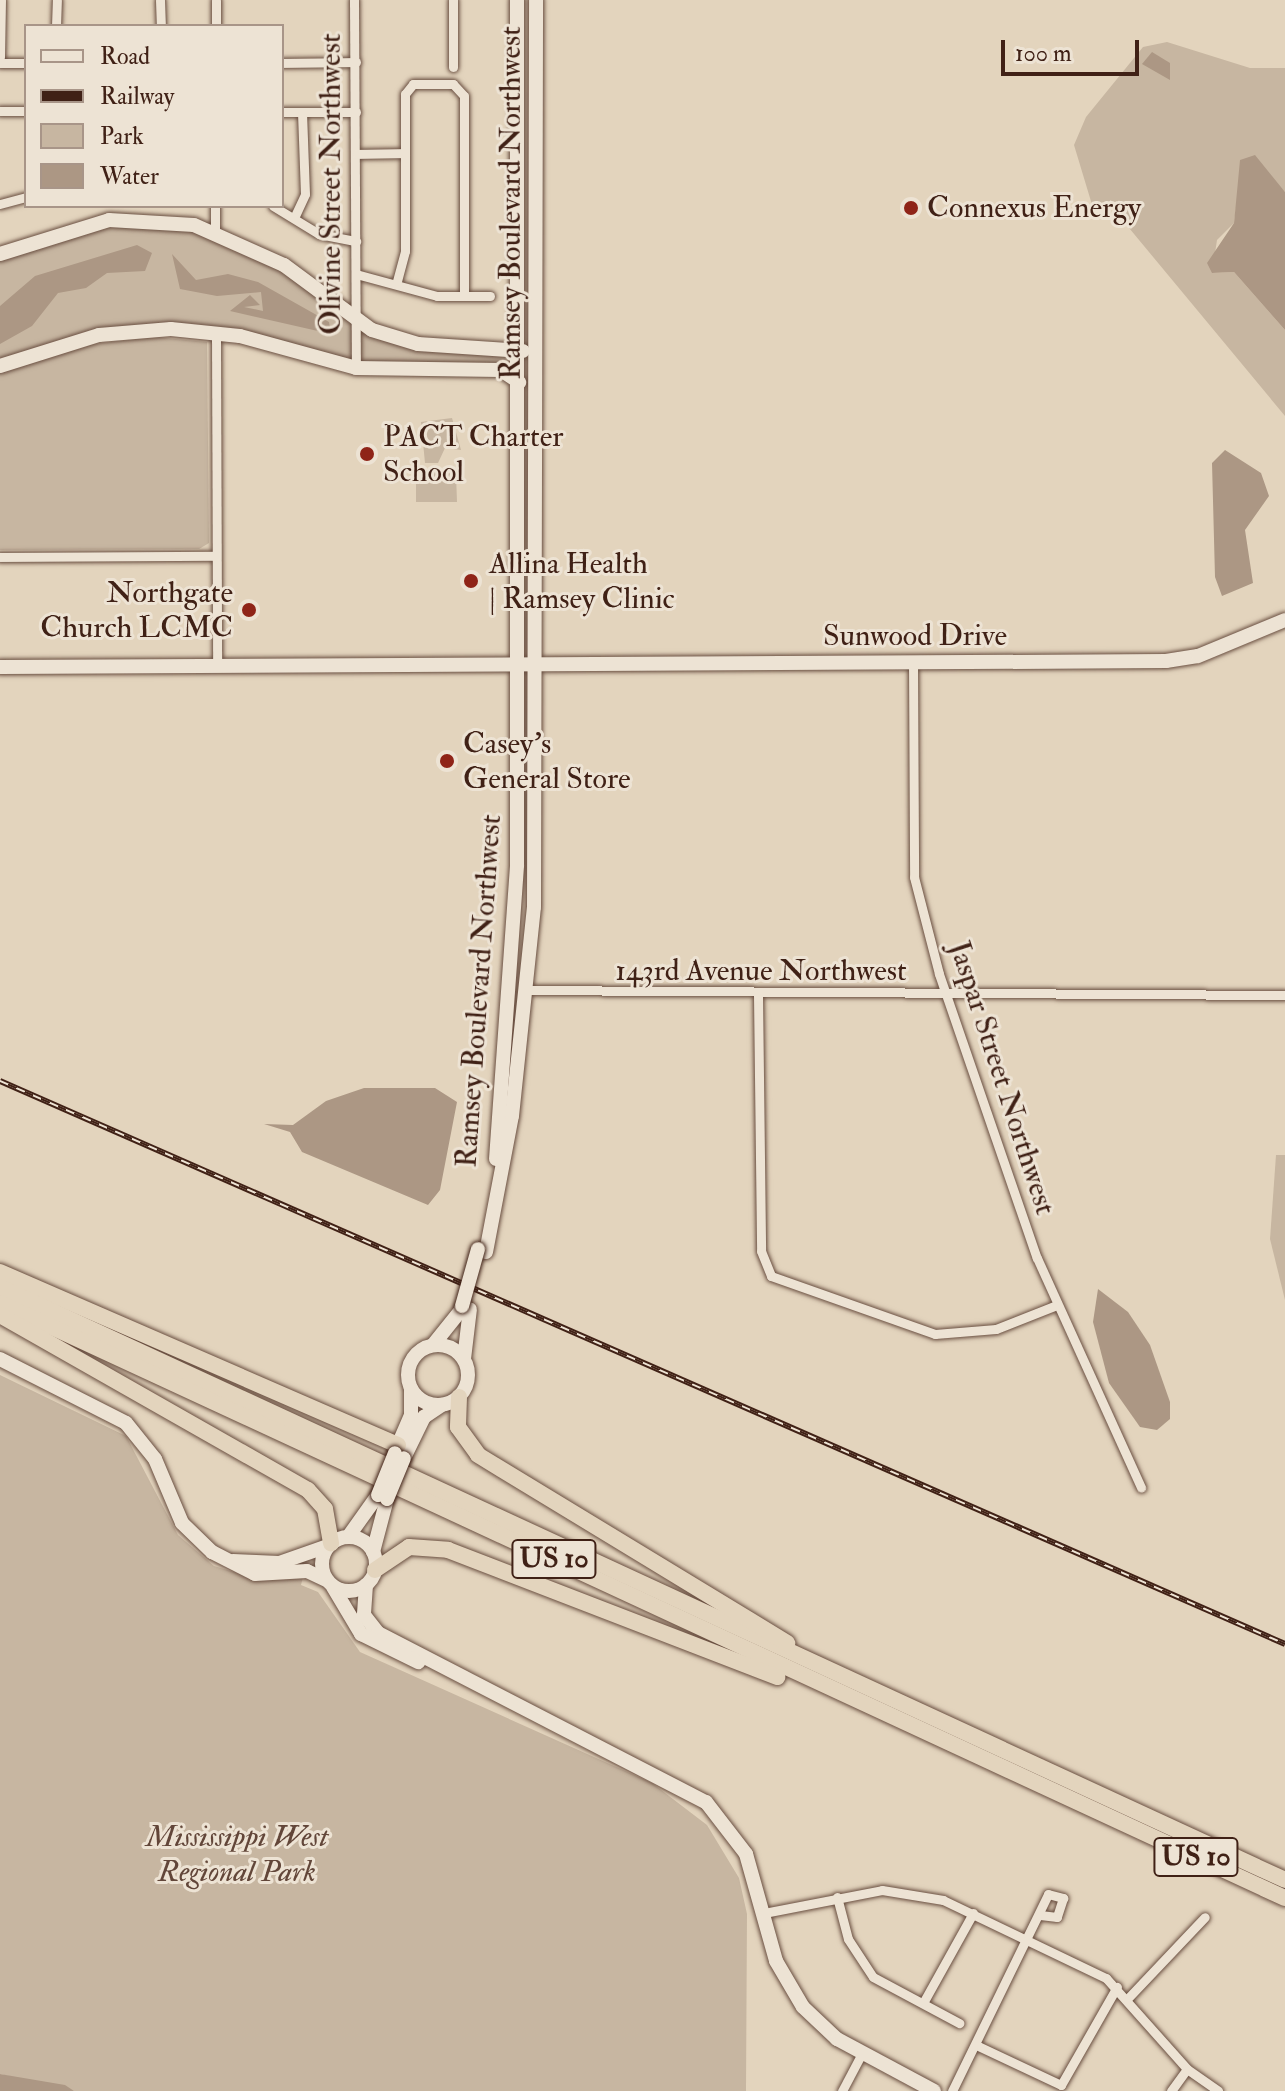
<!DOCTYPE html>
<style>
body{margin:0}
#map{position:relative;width:1285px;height:2091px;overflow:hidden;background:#e3d4bd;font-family:"IM FELL Double Pica",serif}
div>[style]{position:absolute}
.green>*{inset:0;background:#c7b6a1}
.water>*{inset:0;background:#ac9784}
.roads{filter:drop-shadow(0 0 2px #694e40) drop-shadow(0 0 2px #694e40)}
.street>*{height:9px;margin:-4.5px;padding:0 4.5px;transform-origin:4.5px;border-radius:4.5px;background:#ede3d4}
.secondary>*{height:14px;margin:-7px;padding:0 7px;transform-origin:7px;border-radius:7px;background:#ede3d4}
.secondary>.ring{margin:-7px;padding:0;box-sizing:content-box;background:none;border:14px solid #ede3d4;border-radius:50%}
.highway>*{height:16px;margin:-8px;padding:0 8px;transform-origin:8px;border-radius:8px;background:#e3d4bd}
.rail>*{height:6px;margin-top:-3px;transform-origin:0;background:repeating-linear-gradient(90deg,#ede3d4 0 9px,#402116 0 18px);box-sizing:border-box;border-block:2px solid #402116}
.bridges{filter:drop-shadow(0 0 2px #402116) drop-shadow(0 0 2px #402116)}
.secondary-bridge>*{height:14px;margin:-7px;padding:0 7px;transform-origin:7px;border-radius:7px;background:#ede3d4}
.dots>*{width:22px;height:22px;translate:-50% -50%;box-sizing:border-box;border:4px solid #ede3d4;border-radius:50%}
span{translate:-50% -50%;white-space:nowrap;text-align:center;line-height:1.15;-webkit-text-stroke:6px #ede3d4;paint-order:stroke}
.shield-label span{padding:2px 6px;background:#ede3d4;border:2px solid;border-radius:6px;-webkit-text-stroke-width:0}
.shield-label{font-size:28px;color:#402116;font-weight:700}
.street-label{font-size:30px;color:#402116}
.poi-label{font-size:30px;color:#402116}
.left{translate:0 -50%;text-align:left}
.right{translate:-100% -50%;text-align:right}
.park-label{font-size:30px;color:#624639;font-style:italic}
.legend{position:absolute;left:24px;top:24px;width:260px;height:184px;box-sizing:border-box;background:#ede3d4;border:2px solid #a89588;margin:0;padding:10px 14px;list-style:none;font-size:24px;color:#402116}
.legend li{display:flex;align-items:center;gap:16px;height:40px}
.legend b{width:40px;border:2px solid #a89588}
.scale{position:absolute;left:1001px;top:40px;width:138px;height:36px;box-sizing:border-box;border:4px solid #402116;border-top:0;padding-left:10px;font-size:24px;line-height:28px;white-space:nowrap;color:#402116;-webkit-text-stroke:6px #ede3d4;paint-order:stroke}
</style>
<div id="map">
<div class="green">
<i style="clip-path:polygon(1167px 42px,1250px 68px,1285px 68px,1285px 192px,1258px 167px,1240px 176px,1234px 223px,1217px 240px,1212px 273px,1234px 272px,1285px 330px,1285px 416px,1110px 205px,1093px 208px,1074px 145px,1086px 117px,1143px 47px)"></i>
<i style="clip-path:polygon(98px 226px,194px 229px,266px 260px,370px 332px,510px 357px,511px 364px,373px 365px,154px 327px,0 361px,0 258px)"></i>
<i style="clip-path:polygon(155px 337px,207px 342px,209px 543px,199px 549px,0 550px,0 373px,94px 344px)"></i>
<i style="clip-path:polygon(452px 418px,461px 450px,445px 448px,438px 463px,425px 463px,421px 422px)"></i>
<i style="clip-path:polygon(416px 469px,456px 474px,457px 502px,416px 502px)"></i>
<i style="clip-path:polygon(1276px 1155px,1285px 1155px,1285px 1300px,1270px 1239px)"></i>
<i style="clip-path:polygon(0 1375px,126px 1436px,178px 1535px,214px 1566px,254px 1578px,303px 1577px,301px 1585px,318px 1592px,360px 1652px,652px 1783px,707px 1825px,739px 1878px,747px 1914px,746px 2091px,74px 2091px,0 2074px)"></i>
</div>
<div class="water">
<i style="clip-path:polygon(1152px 52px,1170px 63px,1170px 80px,1142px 64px)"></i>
<i style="clip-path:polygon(1255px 155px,1285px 192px,1285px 330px,1234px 272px,1212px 273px,1207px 263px,1234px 223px,1240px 160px)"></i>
<i style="clip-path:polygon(137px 245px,152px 253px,145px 271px,107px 273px,86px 288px,58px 293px,32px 326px,0 344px,0 306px,35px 276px)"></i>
<i style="clip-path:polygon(172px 254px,196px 280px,228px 274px,258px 282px,329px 322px,331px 334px,230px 311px,250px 295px,260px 305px,244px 307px,263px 311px,261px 292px,217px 296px,180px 289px)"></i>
<i style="clip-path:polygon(1225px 450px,1261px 473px,1269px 496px,1245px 530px,1253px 583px,1222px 596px,1215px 577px,1212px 463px)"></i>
<i style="clip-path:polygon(364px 1088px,435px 1088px,457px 1102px,440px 1190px,428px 1205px,302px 1152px,290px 1132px,264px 1124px,293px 1125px,326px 1101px)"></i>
<i style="clip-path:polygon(1098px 1289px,1128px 1312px,1150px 1345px,1170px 1402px,1170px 1419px,1157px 1430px,1140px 1427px,1109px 1383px,1093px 1322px)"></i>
<i style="clip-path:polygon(0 2074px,65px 2085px,74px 2091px,0 2091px)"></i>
</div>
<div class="roads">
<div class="street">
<i style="left:160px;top:0;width:26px;rotate:88deg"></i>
<i style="left:216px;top:0;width:26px;rotate:90deg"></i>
<i style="left:354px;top:0;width:368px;rotate:89.7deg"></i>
<i style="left:453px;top:0;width:67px;rotate:90deg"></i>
<i style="left:56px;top:26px;width:26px;rotate:-88deg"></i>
<i style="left:0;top:57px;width:57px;rotate:-89deg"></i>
<i style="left:0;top:63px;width:26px"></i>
<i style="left:282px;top:63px;width:74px;rotate:-0.8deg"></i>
<i style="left:0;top:111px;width:26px"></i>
<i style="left:282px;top:112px;width:74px"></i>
<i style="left:357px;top:154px;width:48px;rotate:-1.2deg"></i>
<i style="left:0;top:204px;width:27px;rotate:-15deg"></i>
<i style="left:273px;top:206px;width:54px;rotate:31.3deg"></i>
<i style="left:319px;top:234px;width:38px;rotate:11deg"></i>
<i style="left:294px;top:218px;width:26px;rotate:-65deg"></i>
<i style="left:305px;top:194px;width:82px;rotate:-92.1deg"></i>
<i style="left:215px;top:231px;width:25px;rotate:-90deg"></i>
<i style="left:356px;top:274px;width:84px;rotate:15.2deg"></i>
<i style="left:437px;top:296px;width:53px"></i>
<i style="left:397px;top:281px;width:31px;rotate:-75deg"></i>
<i style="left:405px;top:251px;width:157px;rotate:-90deg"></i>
<i style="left:405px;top:94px;width:13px;rotate:-51deg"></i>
<i style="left:413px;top:84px;width:40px"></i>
<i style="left:453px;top:84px;width:16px;rotate:47deg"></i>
<i style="left:464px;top:96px;width:200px;rotate:90deg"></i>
<i style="left:216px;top:333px;width:334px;rotate:89.8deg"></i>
<i style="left:0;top:557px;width:216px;rotate:-0.3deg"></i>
<i style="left:913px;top:662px;width:215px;rotate:89.7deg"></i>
<i style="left:914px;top:877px;width:100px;rotate:75.5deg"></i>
<i style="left:939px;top:974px;width:300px;rotate:71deg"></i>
<i style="left:1037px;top:1258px;width:252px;rotate:65.6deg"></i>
<i style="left:526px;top:990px;width:759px;rotate:0.38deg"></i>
<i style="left:758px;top:995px;width:256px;rotate:89.3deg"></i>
<i style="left:761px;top:1251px;width:27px;rotate:68deg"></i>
<i style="left:771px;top:1276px;width:174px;rotate:19.5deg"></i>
<i style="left:935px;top:1334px;width:61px;rotate:-4.7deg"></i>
<i style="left:996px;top:1329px;width:66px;rotate:-21.5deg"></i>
<i style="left:837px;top:1897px;width:43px;rotate:75.3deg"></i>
<i style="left:848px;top:1939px;width:45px;rotate:56.7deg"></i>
<i style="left:873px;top:1977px;width:98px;rotate:28.1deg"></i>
<i style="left:764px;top:1913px;width:120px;rotate:-11deg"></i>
<i style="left:882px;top:1890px;width:62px;rotate:9.3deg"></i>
<i style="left:943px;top:1900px;width:181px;rotate:25.6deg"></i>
<i style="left:1106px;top:1978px;width:122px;rotate:48.3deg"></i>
<i style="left:1187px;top:2069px;width:38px;rotate:35deg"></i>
<i style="left:1129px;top:1997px;width:110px;rotate:-46.5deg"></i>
<i style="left:923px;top:2003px;width:103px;rotate:-60.9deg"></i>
<i style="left:976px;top:2045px;width:94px;rotate:25.2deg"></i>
<i style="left:1061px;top:2085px;width:113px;rotate:-60.3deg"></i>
<i style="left:842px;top:2091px;width:43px;rotate:-62.2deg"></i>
<i style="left:952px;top:2091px;width:219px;rotate:-64deg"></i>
<i style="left:1048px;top:1894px;width:16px;rotate:15deg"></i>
<i style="left:1063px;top:1898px;width:20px;rotate:108deg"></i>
<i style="left:1057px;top:1917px;width:17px;rotate:-173deg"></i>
<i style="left:1171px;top:2091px;width:27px;rotate:-54deg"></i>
</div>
<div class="secondary">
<i style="left:0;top:254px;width:114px;rotate:-17.3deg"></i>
<i style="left:109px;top:220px;width:85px;rotate:3.4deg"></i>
<i style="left:194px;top:225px;width:98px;rotate:24deg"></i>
<i style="left:284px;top:265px;width:109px;rotate:36.5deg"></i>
<i style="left:372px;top:330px;width:48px;rotate:16.9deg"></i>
<i style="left:418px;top:344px;width:105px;rotate:3.8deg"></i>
<i style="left:0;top:366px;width:104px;rotate:-17.4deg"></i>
<i style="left:99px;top:335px;width:72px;rotate:-4.8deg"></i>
<i style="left:171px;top:329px;width:69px;rotate:5.8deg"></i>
<i style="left:240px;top:336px;width:120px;rotate:15.4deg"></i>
<i style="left:356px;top:368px;width:145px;rotate:0.8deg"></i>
<i style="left:501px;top:370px;width:22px;rotate:34deg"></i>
<i style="left:0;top:667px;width:1166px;rotate:-0.29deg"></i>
<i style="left:1166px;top:661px;width:32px;rotate:-9deg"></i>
<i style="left:1198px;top:656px;width:94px;rotate:-22.5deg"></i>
<i style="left:496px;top:1159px;width:295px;rotate:-85.9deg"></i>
<i style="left:517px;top:865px;width:865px;rotate:-90deg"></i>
<i style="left:486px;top:1252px;width:138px;rotate:-79.2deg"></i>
<i style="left:512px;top:1116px;width:210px;rotate:-84deg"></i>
<i style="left:534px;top:907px;width:907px;rotate:-89.87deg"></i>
<i class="ring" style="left:408px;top:1345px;width:46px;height:46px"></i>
<i style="left:433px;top:1345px;width:45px;rotate:-51.3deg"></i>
<i style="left:0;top:1359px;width:141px;rotate:26.9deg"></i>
<i style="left:126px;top:1423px;width:46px;rotate:51.1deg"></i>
<i style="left:155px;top:1459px;width:69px;rotate:67.1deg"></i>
<i style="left:182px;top:1523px;width:42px;rotate:44deg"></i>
<i style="left:212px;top:1552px;width:48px;rotate:27.1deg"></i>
<i style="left:255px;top:1574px;width:52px;rotate:-3.3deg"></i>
<i style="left:307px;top:1571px;width:21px;rotate:25deg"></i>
<i style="left:464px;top:1359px;width:50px;rotate:-83.2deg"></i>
<i style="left:395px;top:1452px;width:40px;rotate:-66.6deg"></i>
<i style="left:411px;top:1415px;width:26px;rotate:-90deg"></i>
<i style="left:404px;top:1458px;width:46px;rotate:-64deg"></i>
<i style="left:424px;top:1417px;width:22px;rotate:-34deg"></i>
<i class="ring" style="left:322px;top:1537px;width:40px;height:40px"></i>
<i style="left:348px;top:1537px;width:52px;rotate:-54.5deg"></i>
<i style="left:373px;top:1552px;width:55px;rotate:-75.2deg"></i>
<i style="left:233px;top:1561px;width:46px;rotate:2.5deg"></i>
<i style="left:279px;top:1563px;width:52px;rotate:-19.1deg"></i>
<i style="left:366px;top:1585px;width:30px;rotate:94deg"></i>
<i style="left:364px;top:1615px;width:23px;rotate:52deg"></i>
<i style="left:378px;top:1633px;width:369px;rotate:27.3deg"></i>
<i style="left:706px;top:1802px;width:66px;rotate:52.4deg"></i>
<i style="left:746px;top:1854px;width:111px;rotate:74.3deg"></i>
<i style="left:776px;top:1961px;width:53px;rotate:59.6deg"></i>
<i style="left:803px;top:2007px;width:47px;rotate:43.3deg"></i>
<i style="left:837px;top:2039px;width:110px;rotate:28.2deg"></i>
<i style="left:333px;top:1587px;width:55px;rotate:59.2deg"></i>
<i style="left:361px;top:1634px;width:64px;rotate:26.2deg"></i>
</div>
<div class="highway">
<i style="left:0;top:1272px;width:434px;rotate:23.5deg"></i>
<i style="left:0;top:1287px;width:1415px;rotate:24.77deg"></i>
<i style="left:0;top:1303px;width:1416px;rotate:24.85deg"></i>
<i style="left:0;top:1315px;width:354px;rotate:29.6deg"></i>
<i style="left:308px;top:1490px;width:25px;rotate:48deg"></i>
<i style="left:325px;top:1509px;width:35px;rotate:80deg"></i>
<i style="left:459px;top:1397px;width:30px;rotate:92deg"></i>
<i style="left:458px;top:1427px;width:34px;rotate:54deg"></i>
<i style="left:478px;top:1455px;width:362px;rotate:31.3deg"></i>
<i style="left:375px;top:1570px;width:41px;rotate:-34.1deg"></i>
<i style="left:409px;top:1547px;width:39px;rotate:4deg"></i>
<i style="left:448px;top:1550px;width:353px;rotate:21.1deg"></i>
</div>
</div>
<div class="rail">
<i style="left:0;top:1081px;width:1403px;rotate:23.66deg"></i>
</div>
<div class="bridges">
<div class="secondary-bridge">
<i style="left:462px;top:1306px;width:59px;rotate:-74.3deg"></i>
<i style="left:378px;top:1495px;width:45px;rotate:-68deg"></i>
<i style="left:387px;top:1499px;width:44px;rotate:-67.5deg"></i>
</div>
</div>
<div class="dots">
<i style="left:911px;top:208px;background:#8f2418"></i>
<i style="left:367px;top:454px;background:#8f2418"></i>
<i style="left:471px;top:581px;background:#8f2418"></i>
<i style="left:249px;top:610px;background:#8f2418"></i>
<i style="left:447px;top:761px;background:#8f2418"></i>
</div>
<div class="shield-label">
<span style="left:554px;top:1559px">US 10</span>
<span style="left:1196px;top:1857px">US 10</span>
</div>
<div class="street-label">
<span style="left:331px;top:184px;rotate:-90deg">Olivine Street Northwest</span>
<span style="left:511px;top:203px;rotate:-90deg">Ramsey Boulevard Northwest</span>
<span style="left:915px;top:636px">Sunwood Drive</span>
<span style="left:761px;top:971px">143rd Avenue Northwest</span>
<span style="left:479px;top:991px;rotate:-86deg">Ramsey Boulevard Northwest</span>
<span style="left:1002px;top:1078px;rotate:72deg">Jaspar Street Northwest</span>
</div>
<div class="poi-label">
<span class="left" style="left:927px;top:208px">Connexus Energy</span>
<span class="left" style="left:383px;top:454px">PACT Charter<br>School</span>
<span class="left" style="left:489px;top:581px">Allina Health<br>| Ramsey Clinic</span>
<span class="right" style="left:233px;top:610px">Northgate<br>Church LCMC</span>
<span class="left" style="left:463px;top:761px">Casey's<br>General Store</span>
</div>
<div class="park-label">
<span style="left:237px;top:1854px">Mississippi West<br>Regional Park</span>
</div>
<ul class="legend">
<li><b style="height:10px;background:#ede3d4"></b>Road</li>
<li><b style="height:10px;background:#402116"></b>Railway</li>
<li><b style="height:22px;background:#c7b6a1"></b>Park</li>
<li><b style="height:22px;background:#ac9784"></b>Water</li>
</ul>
<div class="scale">100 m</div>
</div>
